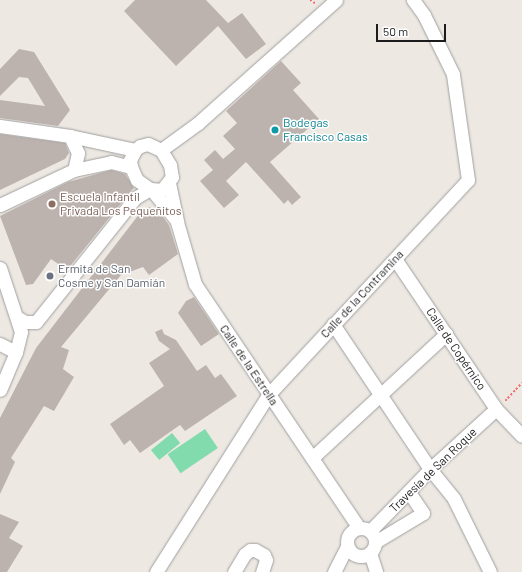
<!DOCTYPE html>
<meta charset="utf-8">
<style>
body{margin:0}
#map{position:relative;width:522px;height:572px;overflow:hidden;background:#ede8e2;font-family:Barlow,sans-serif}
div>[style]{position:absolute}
.pitch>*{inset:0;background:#81dbac;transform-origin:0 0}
.building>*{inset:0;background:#bdb3ae}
.path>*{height:1.5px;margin-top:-0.75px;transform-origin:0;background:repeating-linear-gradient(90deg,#f56b6e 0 2px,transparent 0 4px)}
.roads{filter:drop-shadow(0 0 1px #a0a0a0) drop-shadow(0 0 1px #a0a0a0)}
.minor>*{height:13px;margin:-6.5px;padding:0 6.5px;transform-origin:6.5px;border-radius:6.5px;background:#fff}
.minor>.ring{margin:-6.5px;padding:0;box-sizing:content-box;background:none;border:13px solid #fff;border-radius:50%}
.dots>*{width:11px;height:11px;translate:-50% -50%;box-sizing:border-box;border:2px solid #fff;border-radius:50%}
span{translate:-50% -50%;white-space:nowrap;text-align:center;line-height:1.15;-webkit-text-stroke:3px #fff;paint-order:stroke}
.culture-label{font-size:12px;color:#0d838f}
.left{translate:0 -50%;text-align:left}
.education-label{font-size:12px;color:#785e54}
.worship-label{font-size:12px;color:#5b616d}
.street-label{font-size:12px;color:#1c1c1c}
.scale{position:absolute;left:376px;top:24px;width:70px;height:18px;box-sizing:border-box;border:2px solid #1c1c1c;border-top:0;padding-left:5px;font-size:12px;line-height:14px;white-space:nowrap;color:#1c1c1c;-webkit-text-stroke:3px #fff;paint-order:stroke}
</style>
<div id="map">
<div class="pitch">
<i style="left:205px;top:429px;width:23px;height:45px;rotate:56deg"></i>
<i style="left:172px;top:433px;width:13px;height:27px;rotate:51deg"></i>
</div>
<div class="building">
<i style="clip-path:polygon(135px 0,206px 0,228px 23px,242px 13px,266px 44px,246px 59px,218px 26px,176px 66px,124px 11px)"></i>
<i style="clip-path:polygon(19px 49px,34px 52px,70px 110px,58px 126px,0 118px,0 100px,45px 106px,28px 78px,19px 77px,0 96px,0 69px)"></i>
<i style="clip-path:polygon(281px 61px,301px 83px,293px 90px,319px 119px,270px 162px,301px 197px,292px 205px,288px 200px,284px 204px,246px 162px,226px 181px,239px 195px,224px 208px,200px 181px,213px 170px,204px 160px,215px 150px,223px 159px,235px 149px,223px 136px,237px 123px,226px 111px)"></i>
<i style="clip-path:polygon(0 134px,65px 143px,69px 153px,65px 159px,0 190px)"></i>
<i style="clip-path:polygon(111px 170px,125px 174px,134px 188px,131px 191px,67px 270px,51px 259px,33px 284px,26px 285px,0 216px,68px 182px)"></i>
<i style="clip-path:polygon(149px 207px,160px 213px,169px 225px,178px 254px,149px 275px,143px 267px,121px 275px,61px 347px,69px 350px,63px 369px,74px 377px,54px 411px,44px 406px,11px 458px,15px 462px,0 494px,0 418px,36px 348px,140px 213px)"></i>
<i style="clip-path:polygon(194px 297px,219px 334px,201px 346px,178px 313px,186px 301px)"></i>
<i style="clip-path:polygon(162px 329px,164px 334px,176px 340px,197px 371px,206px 365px,215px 378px,221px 374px,237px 396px,185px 431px,180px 425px,140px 453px,130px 440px,124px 445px,110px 424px,164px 386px,149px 363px,170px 349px,159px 341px,155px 332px)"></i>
<i style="clip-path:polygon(0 514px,19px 522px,9px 538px,23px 546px,7px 572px,0 572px)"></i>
</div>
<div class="path">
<i style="left:310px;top:0;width:6px;rotate:31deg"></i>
<i style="left:505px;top:401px;width:25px;rotate:-47deg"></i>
</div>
<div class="roads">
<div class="minor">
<i style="left:0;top:126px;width:71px;rotate:8.1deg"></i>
<i style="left:70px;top:136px;width:66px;rotate:12.2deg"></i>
<i style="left:70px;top:136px;width:19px;rotate:65deg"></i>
<i style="left:78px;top:153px;width:17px;rotate:103deg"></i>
<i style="left:148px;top:144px;width:14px;rotate:25deg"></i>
<i style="left:161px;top:150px;width:17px;rotate:59deg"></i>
<i style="left:170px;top:165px;width:12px;rotate:81deg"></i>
<i style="left:172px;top:177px;width:16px;rotate:128deg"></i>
<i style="left:162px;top:190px;width:12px;rotate:-175deg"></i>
<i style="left:150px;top:189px;width:16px;rotate:-145deg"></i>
<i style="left:137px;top:180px;width:14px;rotate:-115deg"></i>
<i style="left:131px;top:167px;width:7px;rotate:-98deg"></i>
<i style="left:130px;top:160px;width:11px;rotate:-63deg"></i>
<i style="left:135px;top:150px;width:6px;rotate:-39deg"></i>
<i style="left:140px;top:146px;width:8px;rotate:-14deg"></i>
<i style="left:161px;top:150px;width:46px;rotate:-36.1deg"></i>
<i style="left:198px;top:123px;width:185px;rotate:-41.7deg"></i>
<i style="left:169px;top:183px;width:40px;rotate:78deg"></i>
<i style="left:177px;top:222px;width:65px;rotate:73.8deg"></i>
<i style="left:195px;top:284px;width:294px;rotate:56.1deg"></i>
<i style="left:151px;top:189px;width:38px;rotate:51deg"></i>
<i style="left:0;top:205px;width:82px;rotate:-25.3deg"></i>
<i style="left:74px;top:170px;width:38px;rotate:-12deg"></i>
<i style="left:111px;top:162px;width:21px;rotate:14deg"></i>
<i style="left:395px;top:259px;width:181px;rotate:56deg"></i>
<i style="left:496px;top:409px;width:37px;rotate:46deg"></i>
<i style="left:0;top:268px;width:67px;rotate:71.8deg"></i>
<i style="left:21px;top:332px;width:21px;rotate:104deg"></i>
<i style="left:16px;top:352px;width:41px;rotate:112.8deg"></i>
<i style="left:18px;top:318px;width:8px;rotate:30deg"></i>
<i style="left:25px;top:322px;width:11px"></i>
<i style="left:36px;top:322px;width:159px;rotate:-51.4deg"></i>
<i style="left:135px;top:198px;width:17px;rotate:-31deg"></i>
<i style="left:333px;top:324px;width:174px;rotate:56.2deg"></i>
<i style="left:430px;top:469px;width:38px;rotate:51deg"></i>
<i style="left:454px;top:499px;width:81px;rotate:63.7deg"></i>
<i style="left:0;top:344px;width:18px;rotate:27deg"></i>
<i style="left:312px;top:458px;width:183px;rotate:-42.8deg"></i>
<i class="ring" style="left:347px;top:528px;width:15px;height:15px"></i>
<i style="left:370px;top:531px;width:86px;rotate:-45.9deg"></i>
<i style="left:430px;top:469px;width:89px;rotate:-42.3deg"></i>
<i style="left:375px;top:542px;width:56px;rotate:-31.1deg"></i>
<i style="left:423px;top:513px;width:25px;rotate:-124deg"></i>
<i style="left:370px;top:553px;width:20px;rotate:72deg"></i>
<i style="left:156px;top:572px;width:211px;rotate:-57.6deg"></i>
<i style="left:269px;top:394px;width:292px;rotate:-47.1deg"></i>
<i style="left:468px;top:180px;width:107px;rotate:-98.1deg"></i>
<i style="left:453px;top:74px;width:66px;rotate:-116.2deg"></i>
<i style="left:424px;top:15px;width:19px;rotate:-126deg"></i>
<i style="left:234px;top:572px;width:21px;rotate:-59deg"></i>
<i style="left:245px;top:554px;width:6px;rotate:-39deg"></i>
<i style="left:250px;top:550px;width:5px"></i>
<i style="left:255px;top:550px;width:10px;rotate:29deg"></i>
<i style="left:264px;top:555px;width:5px;rotate:68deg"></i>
<i style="left:266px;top:560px;width:13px;rotate:108deg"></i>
<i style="left:334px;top:572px;width:28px;rotate:-63deg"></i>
</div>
</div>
<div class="dots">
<i style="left:275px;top:130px;background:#0f9aa8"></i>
<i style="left:52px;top:204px;background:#8d6e63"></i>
<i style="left:50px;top:276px;background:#6b7280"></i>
</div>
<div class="culture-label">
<span class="left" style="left:283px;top:130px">Bodegas<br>Francisco Casas</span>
</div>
<div class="education-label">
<span class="left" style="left:60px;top:204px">Escuela Infantil<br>Privada Los Pequeñitos</span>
</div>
<div class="worship-label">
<span class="left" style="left:58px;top:276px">Ermita de San<br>Cosme y San Damián</span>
</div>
<div class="street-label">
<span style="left:362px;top:294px;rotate:-47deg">Calle de la Contramina</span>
<span style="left:456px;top:349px;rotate:56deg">Calle de Copérnico</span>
<span style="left:249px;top:365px;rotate:56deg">Calle de la Estrella</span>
<span style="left:433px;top:470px;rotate:-44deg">Travesía de San Roque</span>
</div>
<div class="scale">50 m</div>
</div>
